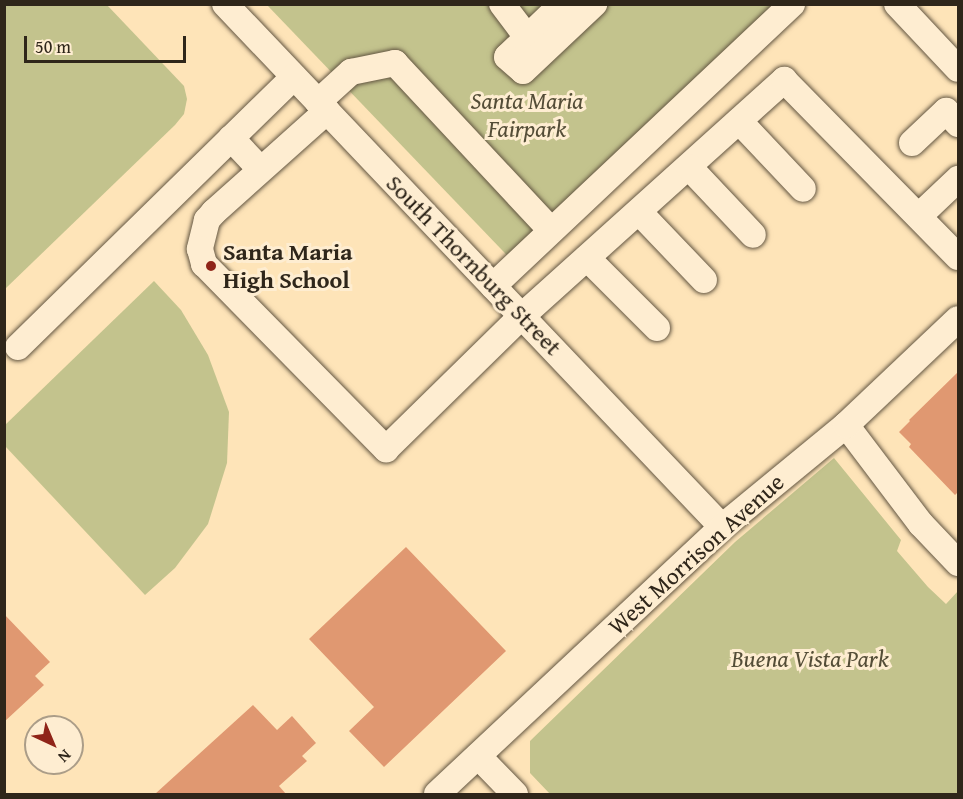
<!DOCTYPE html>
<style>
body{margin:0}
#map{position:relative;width:963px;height:799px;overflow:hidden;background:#fee4b8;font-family:"Gentium Book Plus",serif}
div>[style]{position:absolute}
.green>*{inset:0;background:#c3c38d}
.building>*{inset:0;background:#e09871}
.roads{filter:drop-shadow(0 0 2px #635642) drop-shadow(0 0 2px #635642)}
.minor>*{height:26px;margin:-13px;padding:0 13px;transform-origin:13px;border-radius:13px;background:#feedd1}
.dots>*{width:16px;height:16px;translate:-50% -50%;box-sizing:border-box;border:3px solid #feedd1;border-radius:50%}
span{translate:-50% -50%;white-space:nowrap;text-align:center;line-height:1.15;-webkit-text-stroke:6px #feedd1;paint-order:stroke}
.park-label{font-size:24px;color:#544d37;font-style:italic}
.poi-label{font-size:24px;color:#2f261a;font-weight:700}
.left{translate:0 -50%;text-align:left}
.street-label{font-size:24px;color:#2f261a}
.frame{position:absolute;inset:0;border:6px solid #2f261a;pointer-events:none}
.north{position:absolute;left:24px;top:715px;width:60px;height:60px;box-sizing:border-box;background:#feedd1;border:2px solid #ab9d88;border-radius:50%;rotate:136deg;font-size:16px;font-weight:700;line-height:24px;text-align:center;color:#2f261a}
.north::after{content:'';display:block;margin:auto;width:21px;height:27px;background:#8f2418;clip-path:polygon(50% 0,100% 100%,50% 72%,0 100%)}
.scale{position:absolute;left:24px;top:36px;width:162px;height:27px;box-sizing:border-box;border:3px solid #2f261a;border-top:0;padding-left:8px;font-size:18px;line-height:21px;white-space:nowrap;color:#2f261a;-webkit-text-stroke:4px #feedd1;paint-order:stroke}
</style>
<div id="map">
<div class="green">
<i style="clip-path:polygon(5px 4px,107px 5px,184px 86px,187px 99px,184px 114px,175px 125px,5px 289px)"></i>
<i style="clip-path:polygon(267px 5px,802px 5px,524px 273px)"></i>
<i style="clip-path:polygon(154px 281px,181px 310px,208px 355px,229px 412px,227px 463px,208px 524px,175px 568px,145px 595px,5px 446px,4px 426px)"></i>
<i style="clip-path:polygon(834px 458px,901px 540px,897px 551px,928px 587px,946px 604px,958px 591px,958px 794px,550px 794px,530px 773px,530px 741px,735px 542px)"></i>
</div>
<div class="building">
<i style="clip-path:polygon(958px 372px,958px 492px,955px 495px,909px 447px,911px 444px,899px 432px,910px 421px,909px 420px)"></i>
<i style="clip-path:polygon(406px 547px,506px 651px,384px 767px,349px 731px,374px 707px,309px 639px)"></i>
<i style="clip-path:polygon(4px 614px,50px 662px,35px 676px,44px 685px,4px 722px)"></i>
<i style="clip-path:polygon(253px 705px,277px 730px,292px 716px,316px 743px,302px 756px,307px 761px,279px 786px,286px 794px,155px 794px)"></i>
</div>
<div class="roads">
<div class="minor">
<i style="left:225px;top:4px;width:721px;rotate:46.46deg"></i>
<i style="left:502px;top:4px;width:41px;rotate:52.9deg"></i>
<i style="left:562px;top:4px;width:76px;rotate:136.1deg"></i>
<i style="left:507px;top:57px;width:21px;rotate:41deg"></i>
<i style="left:523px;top:71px;width:98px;rotate:-43.3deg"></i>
<i style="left:897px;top:4px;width:89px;rotate:46.8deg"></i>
<i style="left:318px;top:102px;width:45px;rotate:-42.3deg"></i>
<i style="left:351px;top:72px;width:45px;rotate:-11.6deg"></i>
<i style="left:395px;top:63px;width:229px;rotate:47deg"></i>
<i style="left:327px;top:111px;width:152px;rotate:138.2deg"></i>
<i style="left:214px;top:212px;width:11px;rotate:131deg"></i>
<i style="left:207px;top:220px;width:30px;rotate:104deg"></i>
<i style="left:200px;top:249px;width:16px;rotate:75deg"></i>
<i style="left:204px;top:264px;width:260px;rotate:45.5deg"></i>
<i style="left:386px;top:449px;width:190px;rotate:-44.4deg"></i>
<i style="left:522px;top:316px;width:353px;rotate:-42deg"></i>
<i style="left:784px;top:80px;width:248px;rotate:45.5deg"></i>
<i style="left:739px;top:121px;width:93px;rotate:46.7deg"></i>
<i style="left:231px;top:138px;width:42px;rotate:46.9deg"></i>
<i style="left:912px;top:143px;width:47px;rotate:-43.3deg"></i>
<i style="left:946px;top:111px;width:18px;rotate:47deg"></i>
<i style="left:689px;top:167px;width:93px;rotate:46.7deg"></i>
<i style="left:639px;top:212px;width:94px;rotate:46.3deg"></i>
<i style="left:919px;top:216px;width:54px;rotate:-43.5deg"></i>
<i style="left:587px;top:258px;width:99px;rotate:45deg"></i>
<i style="left:493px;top:286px;width:411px;rotate:-43.3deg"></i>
<i style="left:18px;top:347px;width:386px;rotate:-44.4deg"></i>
<i style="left:846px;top:425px;width:124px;rotate:52.9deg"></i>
<i style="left:921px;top:524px;width:54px;rotate:46.5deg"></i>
<i style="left:478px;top:756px;width:53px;rotate:45.8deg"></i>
<i style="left:437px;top:794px;width:391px;rotate:-43.1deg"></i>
<i style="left:722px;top:527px;width:161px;rotate:-39.4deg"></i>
<i style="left:846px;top:425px;width:154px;rotate:-43.4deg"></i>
</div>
</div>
<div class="dots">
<i style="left:211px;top:266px;background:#8f2418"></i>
</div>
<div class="park-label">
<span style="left:527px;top:115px">Santa Maria<br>Fairpark</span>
<span style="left:810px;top:659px">Buena Vista Park</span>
</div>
<div class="poi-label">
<span class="left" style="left:223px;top:266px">Santa Maria<br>High School</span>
</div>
<div class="street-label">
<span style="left:474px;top:265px;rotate:46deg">South Thornburg Street</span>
<span style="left:696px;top:554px;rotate:-42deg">West Morrison Avenue</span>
</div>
<div class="frame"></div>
<div class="north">N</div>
<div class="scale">50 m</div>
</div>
